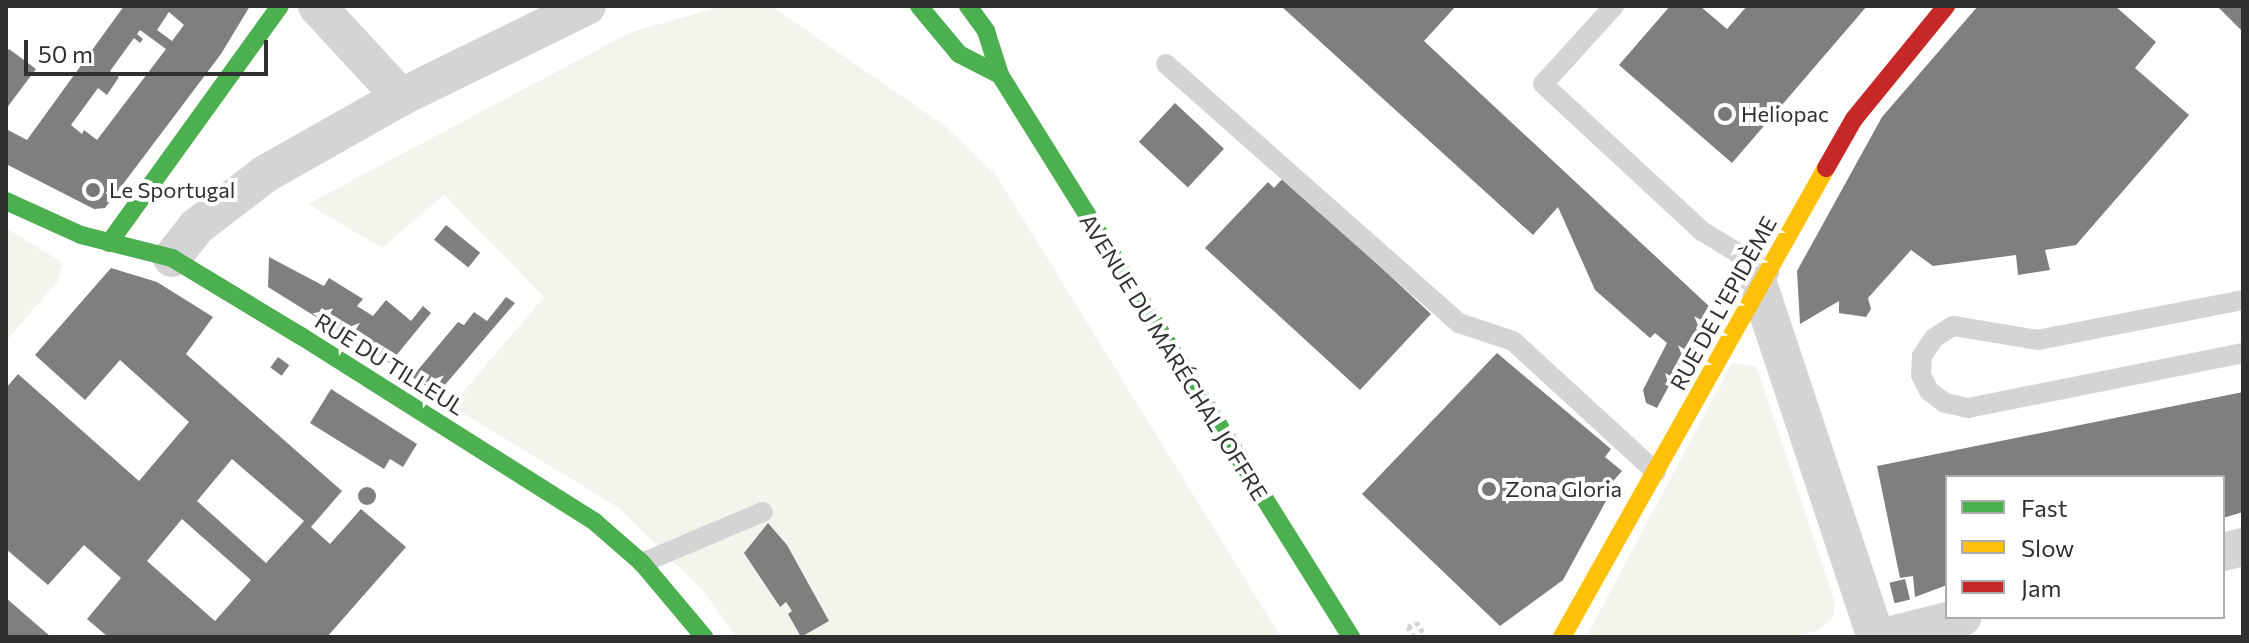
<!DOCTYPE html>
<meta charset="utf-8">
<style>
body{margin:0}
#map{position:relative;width:2249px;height:643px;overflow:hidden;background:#fff;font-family:Commissioner,sans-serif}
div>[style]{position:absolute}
.green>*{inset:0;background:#f3f5ed}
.building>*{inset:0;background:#7f7f7f;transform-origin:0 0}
.round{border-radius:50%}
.path>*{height:5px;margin-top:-2.5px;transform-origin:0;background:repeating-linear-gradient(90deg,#d4d4d4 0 4px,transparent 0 8px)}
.lane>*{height:20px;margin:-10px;padding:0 10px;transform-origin:10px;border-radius:10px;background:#d4d4d4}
.street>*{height:38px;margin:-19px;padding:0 19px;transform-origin:19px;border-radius:19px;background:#d4d4d4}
.fast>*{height:18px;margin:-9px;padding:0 9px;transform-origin:9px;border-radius:9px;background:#4caf50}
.slow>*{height:18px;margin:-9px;padding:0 9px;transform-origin:9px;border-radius:9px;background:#ffc107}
.jam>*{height:18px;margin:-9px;padding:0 9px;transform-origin:9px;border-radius:9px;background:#c62828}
.dots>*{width:22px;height:22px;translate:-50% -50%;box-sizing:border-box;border:4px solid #fff;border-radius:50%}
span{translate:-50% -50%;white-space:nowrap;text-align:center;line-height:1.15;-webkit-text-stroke:8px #fff;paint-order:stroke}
.poi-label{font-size:22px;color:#303030}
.left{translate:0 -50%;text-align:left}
.street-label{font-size:22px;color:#303030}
.frame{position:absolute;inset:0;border:8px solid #303030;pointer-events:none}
.legend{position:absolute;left:1945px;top:475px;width:280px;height:144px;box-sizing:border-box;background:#fff;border:2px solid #acacac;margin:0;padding:10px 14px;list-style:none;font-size:24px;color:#303030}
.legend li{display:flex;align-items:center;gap:16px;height:40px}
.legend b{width:40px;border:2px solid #acacac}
.scale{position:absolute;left:24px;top:40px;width:244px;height:36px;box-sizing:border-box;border:4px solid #303030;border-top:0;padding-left:10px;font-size:24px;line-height:28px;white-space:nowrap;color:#303030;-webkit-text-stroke:6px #fff;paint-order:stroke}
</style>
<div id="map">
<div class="green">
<i style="clip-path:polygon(723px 6px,771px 6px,945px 126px,996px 175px,1281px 637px,736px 637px,704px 592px,619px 508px,451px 406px,544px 297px,444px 195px,382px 248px,308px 204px,631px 32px)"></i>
<i style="clip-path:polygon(6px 228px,63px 263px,58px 281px,6px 341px)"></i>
<i style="clip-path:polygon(1732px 363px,1757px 367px,1835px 602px,1833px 618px,1819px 630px,1791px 637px,1586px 637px)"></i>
</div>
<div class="building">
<i style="clip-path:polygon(evenodd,124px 6px,250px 6px,221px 54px,105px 208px,94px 209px,6px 164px,6px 129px,27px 140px,124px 6px,169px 12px,184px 25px,172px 41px,157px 30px,169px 12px,124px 6px,140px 30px,166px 49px,97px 140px,84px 130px,82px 134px,71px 125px,98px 88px,107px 95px,119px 77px,110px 71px,134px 38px,140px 43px,143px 39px,137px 34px,140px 30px)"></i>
<i style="clip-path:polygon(1281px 6px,1456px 6px,1424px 41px,1711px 308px,1657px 408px,1646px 403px,1643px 390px,1667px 343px,1655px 333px,1650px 338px,1595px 290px,1558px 207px,1533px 235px)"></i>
<i style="clip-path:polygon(1670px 6px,1700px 6px,1727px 29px,1747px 6px,1867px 6px,1732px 163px,1619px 65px)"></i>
<i style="clip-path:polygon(1978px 6px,2115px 6px,2156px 42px,2135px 68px,2189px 115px,2076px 245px,2045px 250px,2050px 270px,2018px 275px,2016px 255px,1933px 266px,1911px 250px,1868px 298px,1871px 309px,1866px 317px,1839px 313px,1839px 301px,1800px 324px,1797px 271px,1882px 117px)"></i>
<i style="clip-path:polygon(2217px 6px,2243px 6px,2243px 32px)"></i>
<i style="clip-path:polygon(9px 49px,36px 69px,6px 109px,6px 53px)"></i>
<i style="left:1175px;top:103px;width:67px;height:53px;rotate:43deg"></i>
<i style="clip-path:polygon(1284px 177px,1431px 314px,1360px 390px,1205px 248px,1268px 182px,1274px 188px)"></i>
<i style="left:446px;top:225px;width:44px;height:19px;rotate:39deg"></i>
<i style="clip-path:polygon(269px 257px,324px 286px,329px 278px,363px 299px,357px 306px,373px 316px,386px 300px,411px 321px,423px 306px,431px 313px,390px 363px,268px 287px)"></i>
<i style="clip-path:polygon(evenodd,111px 268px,157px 282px,213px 317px,186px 354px,342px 491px,311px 527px,330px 544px,361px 509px,406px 547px,327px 637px,108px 637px,87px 619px,121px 578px,84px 545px,48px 585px,6px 549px,6px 388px,18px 374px,139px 481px,189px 422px,120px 360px,85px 400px,35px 355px,111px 268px,232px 459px,304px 521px,266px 563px,197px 501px,232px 459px,111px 268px,182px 519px,251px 580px,215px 621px,147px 561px,182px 519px)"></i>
<i style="clip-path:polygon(506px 297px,515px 303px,438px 393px,412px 377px,458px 322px,464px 325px,474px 312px,487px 321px)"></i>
<i style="clip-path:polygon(1497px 353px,1611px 449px,1605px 457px,1622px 471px,1608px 487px,1612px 490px,1563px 580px,1500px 626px,1362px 494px)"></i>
<i style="left:278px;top:357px;width:14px;height:13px;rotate:36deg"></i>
<i style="clip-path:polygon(331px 389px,417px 444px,403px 467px,390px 459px,384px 469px,310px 423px)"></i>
<i style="clip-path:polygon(2243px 392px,2243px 512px,2223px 518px,2223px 477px,1947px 477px,1947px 585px,1915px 597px,1913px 576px,1900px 578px,1877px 466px)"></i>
<i class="round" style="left:358px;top:487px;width:18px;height:18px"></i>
<i style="clip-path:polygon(768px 523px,787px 545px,829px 621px,801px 637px,788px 614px,792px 611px,786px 602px,780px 607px,744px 553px)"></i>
<i style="left:1905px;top:579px;width:21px;height:16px;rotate:76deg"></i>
<i style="clip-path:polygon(6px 598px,51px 637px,6px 637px)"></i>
</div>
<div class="path">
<i style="left:1414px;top:637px;width:12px;rotate:-121deg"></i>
<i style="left:1408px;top:627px;width:9px;rotate:-32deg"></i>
<i style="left:1416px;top:622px;width:18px;rotate:56deg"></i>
</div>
<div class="lane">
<i style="left:1614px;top:6px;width:105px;rotate:132.3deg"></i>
<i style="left:1543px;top:84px;width:217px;rotate:42.8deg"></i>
<i style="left:1702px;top:231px;width:79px;rotate:31.5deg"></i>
<i style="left:1166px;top:64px;width:391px;rotate:41.5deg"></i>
<i style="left:1459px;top:323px;width:57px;rotate:18.4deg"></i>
<i style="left:1513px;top:341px;width:194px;rotate:42.5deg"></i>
<i style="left:2243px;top:300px;width:209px;rotate:169deg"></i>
<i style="left:2038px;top:340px;width:86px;rotate:-170.6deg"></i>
<i style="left:1953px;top:326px;width:22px;rotate:148deg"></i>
<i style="left:1934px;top:338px;width:22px;rotate:124deg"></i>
<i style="left:1922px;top:356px;width:19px;rotate:93deg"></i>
<i style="left:1921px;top:375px;width:18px;rotate:63deg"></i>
<i style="left:1929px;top:391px;width:20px;rotate:37deg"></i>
<i style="left:1945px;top:403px;width:24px;rotate:12deg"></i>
<i style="left:1968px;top:408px;width:280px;rotate:-11.3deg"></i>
<i style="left:642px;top:563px;width:131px;rotate:-22.9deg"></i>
</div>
<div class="street">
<i style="left:317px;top:6px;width:124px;rotate:47.3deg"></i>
<i style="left:172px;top:258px;width:39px;rotate:-52deg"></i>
<i style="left:196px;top:227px;width:87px;rotate:-37.5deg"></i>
<i style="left:265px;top:174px;width:156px;rotate:-29.5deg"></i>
<i style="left:401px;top:97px;width:207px;rotate:-26.1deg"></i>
<i style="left:1760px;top:289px;width:367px;rotate:71.6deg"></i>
<i style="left:2223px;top:552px;width:21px;rotate:-14deg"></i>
<i style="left:1884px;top:637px;width:81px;rotate:-14.2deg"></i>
</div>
<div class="fast">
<i style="left:919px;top:6px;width:62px;rotate:50.2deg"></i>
<i style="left:959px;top:54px;width:46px;rotate:27.1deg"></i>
<i style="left:968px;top:6px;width:31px;rotate:54deg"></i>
<i style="left:986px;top:31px;width:46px;rotate:72.3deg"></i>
<i style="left:1000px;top:75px;width:663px;rotate:58.01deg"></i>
<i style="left:6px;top:201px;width:82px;rotate:24.4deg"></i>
<i style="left:81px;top:235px;width:94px;rotate:14.2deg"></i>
<i style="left:172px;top:258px;width:151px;rotate:31.2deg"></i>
<i style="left:301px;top:336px;width:348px;rotate:32.3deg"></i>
<i style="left:595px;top:522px;width:62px;rotate:41.1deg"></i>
<i style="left:642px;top:563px;width:97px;rotate:50deg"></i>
<i style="left:109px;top:243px;width:292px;rotate:-54.2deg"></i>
</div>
<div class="slow">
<i style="left:1562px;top:637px;width:538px;rotate:-60.62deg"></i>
</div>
<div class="jam">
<i style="left:1826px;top:168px;width:56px;rotate:-60.3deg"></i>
<i style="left:1854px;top:119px;width:146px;rotate:-50.8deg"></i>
</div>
<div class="dots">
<i style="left:1725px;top:114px;background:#787878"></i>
<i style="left:93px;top:190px;background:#787878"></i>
<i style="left:1489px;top:489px;background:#787878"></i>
</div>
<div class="poi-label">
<span class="left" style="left:1741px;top:114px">Heliopac</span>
<span class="left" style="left:109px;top:190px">Le Sportugal</span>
<span class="left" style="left:1505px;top:489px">Zona Gloria</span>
</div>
<div class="street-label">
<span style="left:1723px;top:303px;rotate:-61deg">RUE DE L'EPIDÈME</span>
<span style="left:1174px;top:357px;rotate:58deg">AVENUE DU MARÉCHAL JOFFRE</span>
<span style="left:390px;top:364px;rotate:32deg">RUE DU TILLEUL</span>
</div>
<div class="frame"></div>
<ul class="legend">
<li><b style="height:10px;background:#4caf50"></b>Fast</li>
<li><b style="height:10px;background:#ffc107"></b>Slow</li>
<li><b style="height:10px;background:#c62828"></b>Jam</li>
</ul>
<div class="scale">50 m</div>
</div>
